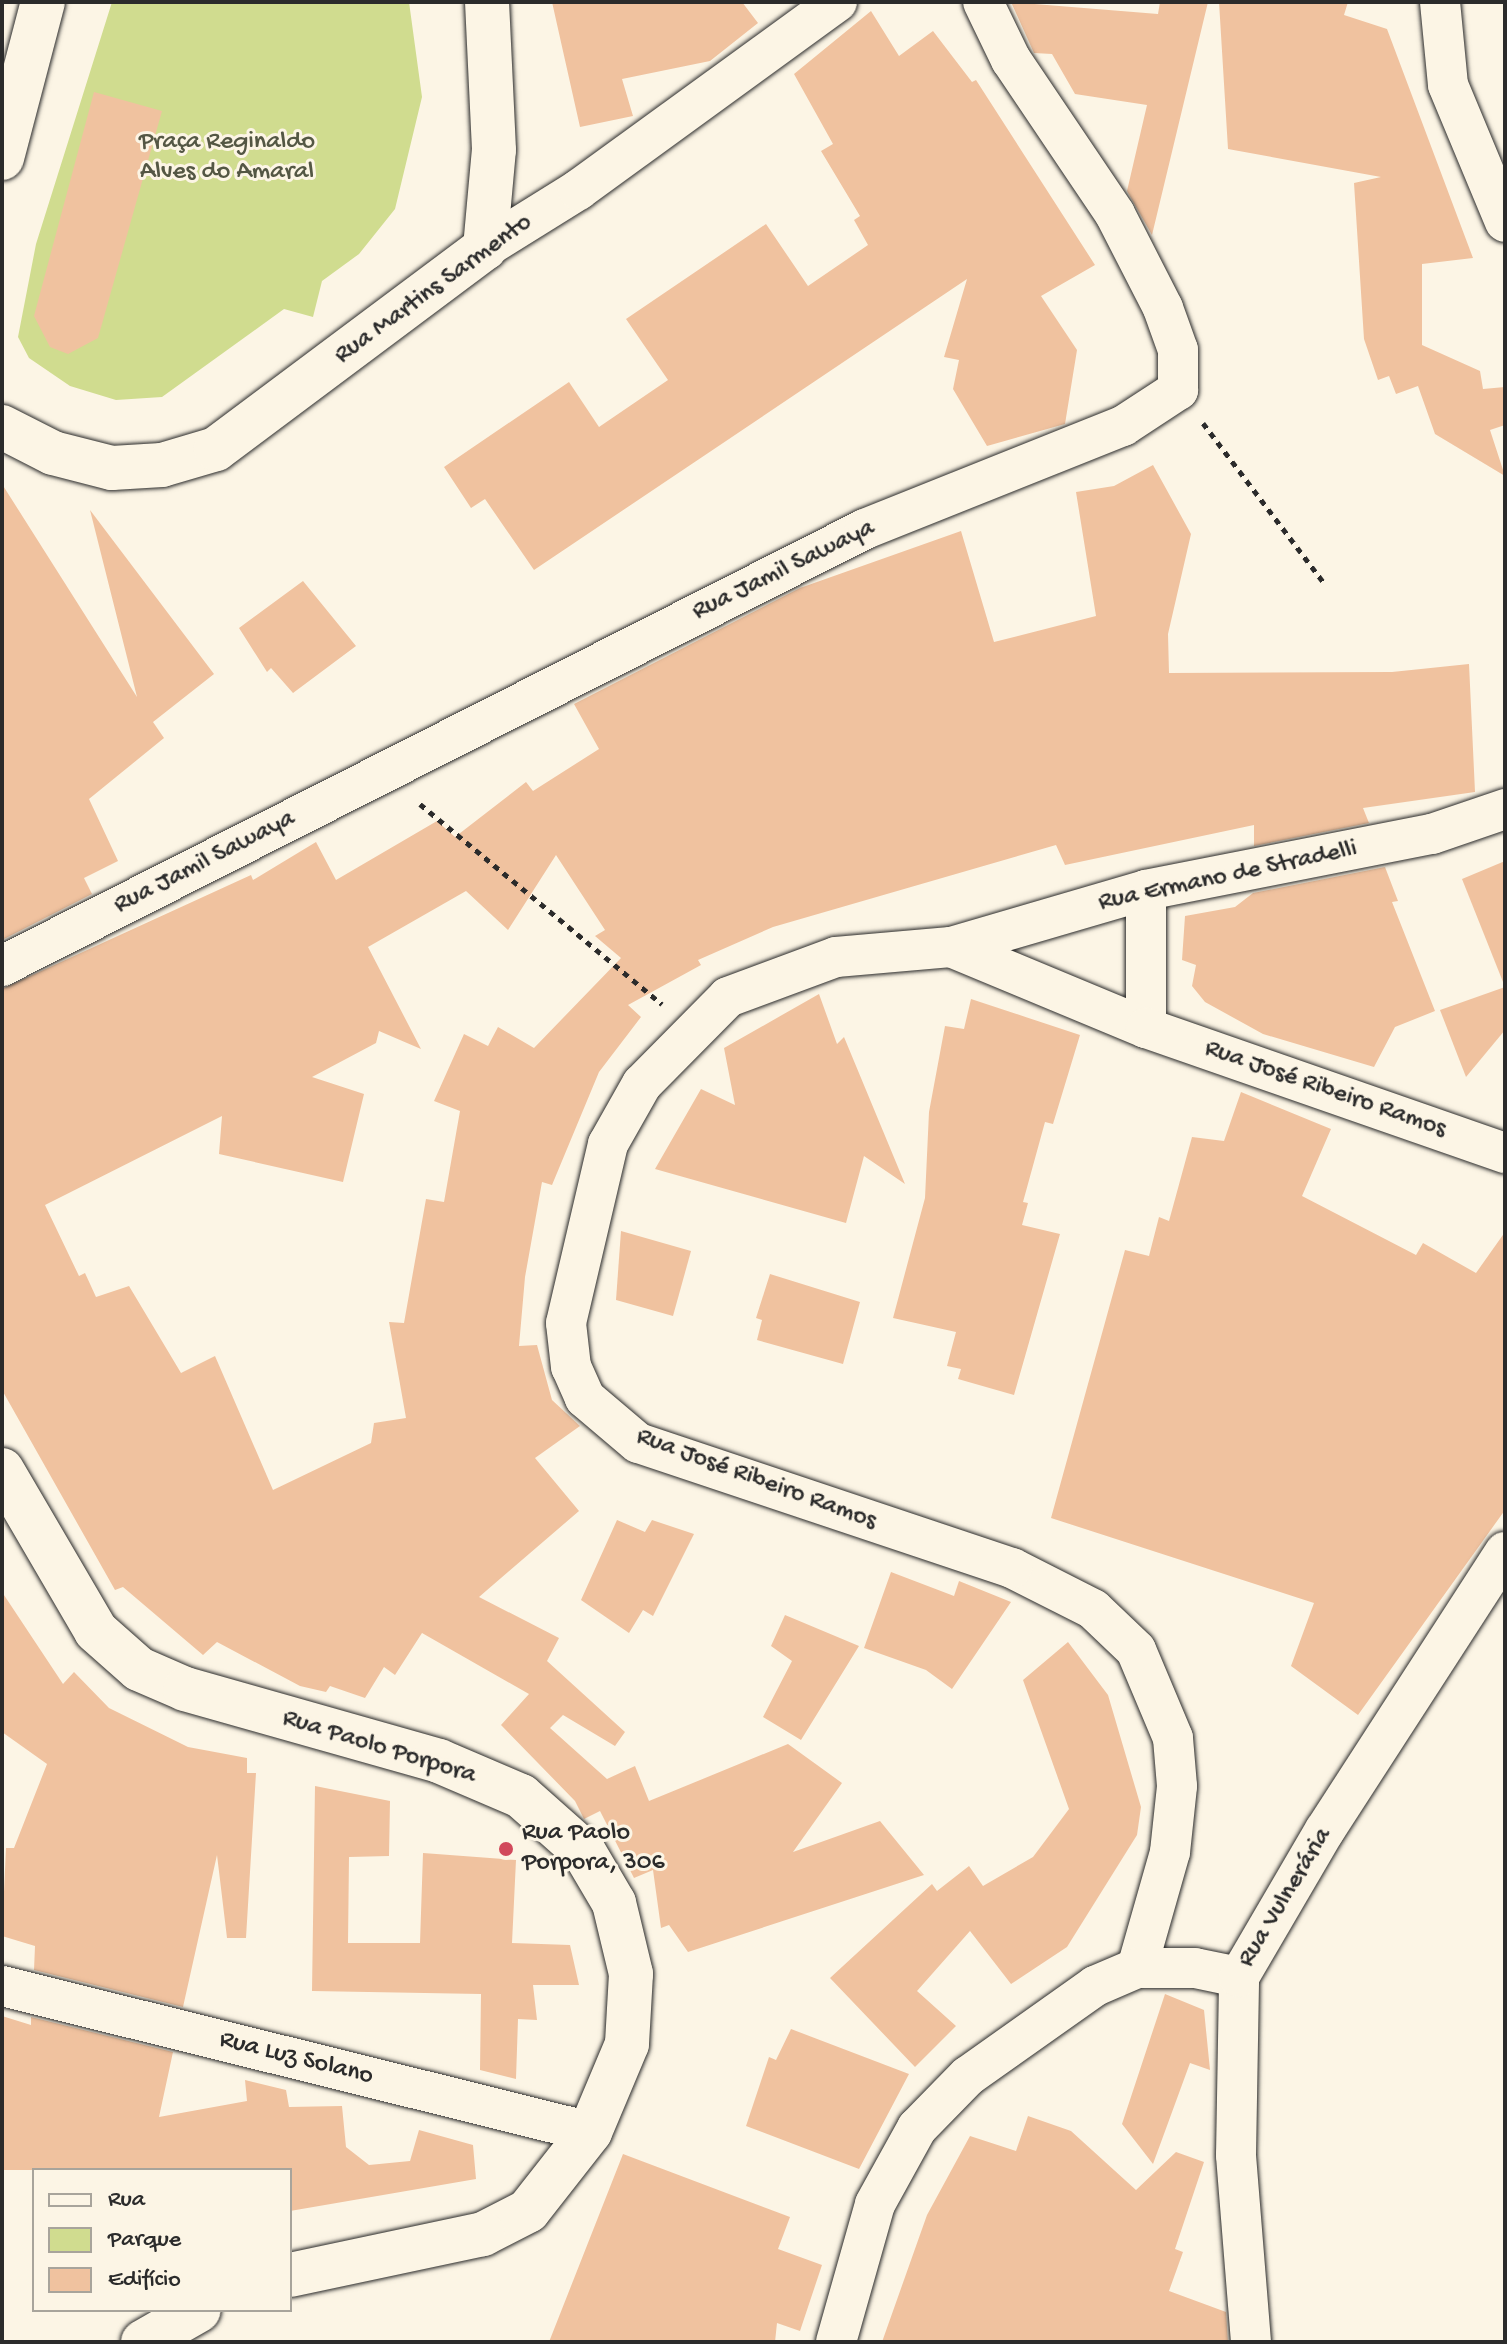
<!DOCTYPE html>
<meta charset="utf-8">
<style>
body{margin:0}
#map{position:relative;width:1507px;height:2344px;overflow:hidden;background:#fcf5e5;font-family:"Gochi Hand",sans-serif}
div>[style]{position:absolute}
.green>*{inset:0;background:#d0dc8f}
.building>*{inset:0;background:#f0c29f}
.path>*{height:5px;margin-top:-2.5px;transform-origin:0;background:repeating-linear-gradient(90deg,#2b2b2b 0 6px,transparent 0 12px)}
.roads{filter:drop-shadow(0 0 2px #2b2b2b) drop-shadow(0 0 2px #2b2b2b)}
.minor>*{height:40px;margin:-20px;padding:0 20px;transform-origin:20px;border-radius:20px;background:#fcf5e5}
.tertiary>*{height:44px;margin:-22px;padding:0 22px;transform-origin:22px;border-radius:22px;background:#fcf5e5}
.dots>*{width:22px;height:22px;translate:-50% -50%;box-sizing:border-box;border:4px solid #fcf5e5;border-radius:50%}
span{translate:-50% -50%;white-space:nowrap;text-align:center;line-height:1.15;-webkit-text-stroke:6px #fcf5e5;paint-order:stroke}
.park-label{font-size:26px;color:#545744}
.street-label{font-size:26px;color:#2b2b2b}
.poi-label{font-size:26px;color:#2b2b2b}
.left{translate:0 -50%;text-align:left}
.frame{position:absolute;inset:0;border:4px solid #2b2b2b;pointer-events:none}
.legend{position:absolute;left:32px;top:2168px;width:260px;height:144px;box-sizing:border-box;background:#fcf5e5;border:2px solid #a8a49b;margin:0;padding:10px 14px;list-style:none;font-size:24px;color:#2b2b2b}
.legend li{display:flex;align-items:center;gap:16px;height:40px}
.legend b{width:40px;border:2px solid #a8a49b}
</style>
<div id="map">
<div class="green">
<i style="clip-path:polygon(112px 2px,409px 2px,422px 97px,395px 209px,359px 254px,322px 281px,313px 317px,284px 309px,162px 397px,116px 400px,70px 386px,29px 358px,18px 337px,36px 244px)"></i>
</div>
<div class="building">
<i style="clip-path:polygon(552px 2px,742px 2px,758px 23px,710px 61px,622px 79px,633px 116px,580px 127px)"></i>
<i style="clip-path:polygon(1011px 2px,1158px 14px,1160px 2px,1208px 2px,1152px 235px,1127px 191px,1147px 105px,1075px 94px,1052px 54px,1034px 53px)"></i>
<i style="clip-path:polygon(1219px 2px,1348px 2px,1344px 15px,1387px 29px,1473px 258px,1422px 264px,1422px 345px,1480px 371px,1483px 389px,1505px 387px,1505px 425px,1490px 430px,1505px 476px,1435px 434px,1418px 386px,1396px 394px,1389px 376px,1378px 380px,1364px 339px,1354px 183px,1381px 177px,1228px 149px)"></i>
<i style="clip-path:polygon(871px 11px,899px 56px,933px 31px,972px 82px,976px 80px,1095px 265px,1041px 296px,1077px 350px,1065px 424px,987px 446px,953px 389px,959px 360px,944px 357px,967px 279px,534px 570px,485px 499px,471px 508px,444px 467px,569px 382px,599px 427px,668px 380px,626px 319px,766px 224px,808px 286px,868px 245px,854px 220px,860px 216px,821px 151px,833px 144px,794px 74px)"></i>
<i style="clip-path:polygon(94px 92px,162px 111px,98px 338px,68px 354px,50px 347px,34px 316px)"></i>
<i style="clip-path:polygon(evenodd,1153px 465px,1191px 534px,1168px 634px,1169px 673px,1392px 672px,1469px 664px,1475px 792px,1363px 808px,1369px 823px,1254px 846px,1254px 825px,1065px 865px,1056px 845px,773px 927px,698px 960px,701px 965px,628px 1005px,641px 1017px,599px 1072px,552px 1185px,542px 1182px,525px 1277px,519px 1346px,537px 1345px,552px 1400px,580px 1426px,535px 1458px,579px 1511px,479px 1597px,559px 1638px,547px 1661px,625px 1732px,615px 1746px,563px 1715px,550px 1728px,607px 1779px,635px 1766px,649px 1801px,788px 1744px,842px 1783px,793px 1852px,880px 1821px,924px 1875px,688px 1952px,669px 1925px,661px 1928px,653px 1870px,634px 1878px,600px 1811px,584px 1819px,575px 1801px,501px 1725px,529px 1694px,422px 1633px,395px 1675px,384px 1667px,365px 1698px,330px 1686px,326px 1692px,300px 1686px,217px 1642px,203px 1655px,123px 1587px,115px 1590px,2px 1390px,2px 989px,251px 875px,253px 880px,316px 842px,336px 880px,437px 821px,455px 837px,526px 782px,533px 791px,599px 749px,574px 704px,800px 588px,961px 531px,994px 642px,1096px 616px,1076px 492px,1114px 486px,1153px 465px,556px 855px,605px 930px,595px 936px,621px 958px,534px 1048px,498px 1027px,488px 1046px,464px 1034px,434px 1101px,460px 1111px,444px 1202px,426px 1199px,404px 1323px,389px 1322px,406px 1418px,374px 1423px,371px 1443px,273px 1490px,215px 1356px,181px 1373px,129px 1286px,96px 1297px,85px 1273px,79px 1276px,45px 1205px,222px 1116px,219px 1154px,343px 1182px,364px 1094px,312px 1077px,376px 1043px,379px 1031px,421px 1049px,368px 947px,466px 891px,508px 930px,556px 855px)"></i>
<i style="clip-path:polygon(2px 484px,137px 697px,90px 510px,214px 674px,153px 722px,164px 738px,89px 799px,118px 861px,84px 878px,92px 894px,2px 940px)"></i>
<i style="clip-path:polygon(303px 581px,356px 646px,293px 693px,271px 668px,267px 672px,239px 628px)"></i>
<i style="clip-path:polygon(1505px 861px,1505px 981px,1503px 982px,1462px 879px)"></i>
<i style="clip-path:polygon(1385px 867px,1398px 901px,1392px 902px,1435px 1011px,1395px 1027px,1374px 1067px,1263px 1034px,1205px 1002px,1192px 986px,1196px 965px,1182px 960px,1185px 916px,1235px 907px,1253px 893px)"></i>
<i style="clip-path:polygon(1505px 987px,1505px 1030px,1466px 1077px,1440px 1010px)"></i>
<i style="clip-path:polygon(819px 994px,837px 1044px,844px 1037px,905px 1184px,864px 1156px,846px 1223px,655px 1169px,701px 1089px,735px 1105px,724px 1048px)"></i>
<i style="clip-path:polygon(971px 999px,1080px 1035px,1053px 1124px,1045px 1122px,1023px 1202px,1028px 1203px,1022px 1225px,1060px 1234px,1014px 1395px,958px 1379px,961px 1369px,947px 1366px,956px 1332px,893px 1318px,925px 1198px,929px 1112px,945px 1026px,964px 1029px)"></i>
<i style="clip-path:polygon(1241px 1092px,1331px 1129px,1302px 1196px,1416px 1255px,1423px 1243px,1476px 1273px,1505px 1232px,1505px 1510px,1358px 1715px,1291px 1666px,1314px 1603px,1051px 1518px,1125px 1250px,1149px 1256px,1159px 1217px,1169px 1221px,1192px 1137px,1224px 1141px)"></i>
<i style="clip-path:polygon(621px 1231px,691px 1251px,673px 1316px,616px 1300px)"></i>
<i style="clip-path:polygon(770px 1274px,860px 1302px,843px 1364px,757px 1340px,762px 1320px,756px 1318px)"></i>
<i style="clip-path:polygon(617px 1520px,645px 1532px,652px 1520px,694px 1534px,653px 1616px,643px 1610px,629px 1633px,581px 1600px)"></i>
<i style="clip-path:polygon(891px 1572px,954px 1596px,959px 1581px,1011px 1602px,952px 1689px,926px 1670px,864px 1648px)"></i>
<i style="clip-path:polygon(2px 1592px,63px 1684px,74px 1672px,109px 1708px,188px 1747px,247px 1758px,247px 1773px,256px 1773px,246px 1938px,227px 1938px,217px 1855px,183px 2007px,34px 1970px,35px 1946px,2px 1936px,6px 1848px,14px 1848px,47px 1764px,2px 1732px)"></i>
<i style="clip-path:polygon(785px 1615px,859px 1646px,801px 1740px,763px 1717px,792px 1661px,771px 1646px)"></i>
<i style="clip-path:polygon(1068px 1642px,1108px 1695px,1141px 1807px,1137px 1835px,1067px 1947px,1011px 1984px,970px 1931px,917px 1991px,956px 2026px,915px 2067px,830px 1978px,932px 1884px,937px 1891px,969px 1866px,983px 1886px,1033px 1857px,1069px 1809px,1023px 1680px)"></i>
<i style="clip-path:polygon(315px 1786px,390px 1801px,389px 1856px,349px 1857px,348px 1943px,420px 1943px,423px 1853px,516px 1860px,512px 1943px,570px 1945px,579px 1985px,533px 1985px,537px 2020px,518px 2019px,516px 2079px,480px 2070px,481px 1994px,312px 1991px)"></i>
<i style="clip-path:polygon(1165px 1994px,1204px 2010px,1210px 2070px,1190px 2063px,1153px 2164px,1122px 2124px)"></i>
<i style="clip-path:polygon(2px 2016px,31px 2025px,31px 2017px,173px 2052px,159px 2117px,247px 2101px,245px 2080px,286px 2090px,289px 2107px,342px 2106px,346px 2147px,369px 2165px,410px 2161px,419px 2130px,473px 2145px,476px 2179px,290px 2211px,290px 2170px,2px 2170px)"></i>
<i style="clip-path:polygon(791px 2029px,909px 2074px,859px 2169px,746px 2126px,769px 2057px,776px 2060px)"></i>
<i style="clip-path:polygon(1028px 2116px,1071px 2131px,1136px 2190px,1176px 2152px,1204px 2162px,1175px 2249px,1183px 2252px,1169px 2291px,1226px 2312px,1228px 2342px,882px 2342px,927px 2215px,970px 2136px,1016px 2151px)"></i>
<i style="clip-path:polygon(623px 2154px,790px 2217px,778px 2249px,822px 2265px,800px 2331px,777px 2323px,775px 2342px,549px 2342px)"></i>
</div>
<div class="path">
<i style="left:1203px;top:423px;width:201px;rotate:52.9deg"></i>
<i style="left:420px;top:804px;width:314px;rotate:39.6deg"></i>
</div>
<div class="roads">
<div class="minor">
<i style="left:1440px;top:2px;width:83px;rotate:84.5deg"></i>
<i style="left:1448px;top:85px;width:148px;rotate:67.4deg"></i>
<i style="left:485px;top:248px;width:110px;rotate:-31.9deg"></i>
<i style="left:578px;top:190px;width:320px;rotate:-36deg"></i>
<i style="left:951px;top:947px;width:203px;rotate:-16.3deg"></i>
<i style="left:1146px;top:890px;width:291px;rotate:-11.1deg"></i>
<i style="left:1432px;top:834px;width:77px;rotate:-18.9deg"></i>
<i style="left:2px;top:966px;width:967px;rotate:-26.86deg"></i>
<i style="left:865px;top:529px;width:278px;rotate:-21.8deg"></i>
<i style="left:1123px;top:426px;width:66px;rotate:-33.2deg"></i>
<i style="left:1178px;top:390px;width:40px;rotate:-90deg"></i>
<i style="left:1178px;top:350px;width:45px;rotate:-109.7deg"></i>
<i style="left:1163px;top:308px;width:106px;rotate:-117.1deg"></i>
<i style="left:1115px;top:214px;width:186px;rotate:-124deg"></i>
<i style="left:1011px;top:60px;width:64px;rotate:-115.8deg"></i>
<i style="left:1146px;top:1028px;width:138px;rotate:-90deg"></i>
<i style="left:1137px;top:1968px;width:121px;rotate:-74.1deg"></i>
<i style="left:1170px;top:1852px;width:66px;rotate:-83.9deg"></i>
<i style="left:1177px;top:1786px;width:48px;rotate:-94.8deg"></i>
<i style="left:1173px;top:1738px;width:95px;rotate:-112.8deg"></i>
<i style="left:1136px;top:1650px;width:59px;rotate:-136.4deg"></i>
<i style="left:1093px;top:1609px;width:91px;rotate:-153.2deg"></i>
<i style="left:1012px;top:1568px;width:394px;rotate:-161.5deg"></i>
<i style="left:638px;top:1443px;width:70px;rotate:-139.7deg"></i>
<i style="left:585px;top:1398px;width:34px;rotate:-114deg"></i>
<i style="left:571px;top:1367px;width:44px;rotate:-96.5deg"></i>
<i style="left:566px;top:1323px;width:184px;rotate:-76.8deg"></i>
<i style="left:608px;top:1144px;width:69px;rotate:-60.5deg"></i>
<i style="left:642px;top:1084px;width:122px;rotate:-45.3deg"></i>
<i style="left:728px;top:997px;width:115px;rotate:-20.3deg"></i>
<i style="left:836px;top:957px;width:115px;rotate:-5deg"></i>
<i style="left:951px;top:947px;width:211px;rotate:22.6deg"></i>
<i style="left:1146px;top:1028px;width:380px;rotate:19.2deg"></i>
<i style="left:2px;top:1986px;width:606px;rotate:13.94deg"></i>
<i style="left:836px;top:2342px;width:143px;rotate:-74.2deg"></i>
<i style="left:875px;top:2204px;width:87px;rotate:-61.1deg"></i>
<i style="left:917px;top:2128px;width:73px;rotate:-45.6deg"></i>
<i style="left:968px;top:2076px;width:156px;rotate:-35.3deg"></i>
<i style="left:1095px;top:1986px;width:46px;rotate:-23.2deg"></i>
<i style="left:1137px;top:1968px;width:58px"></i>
<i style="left:1195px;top:1968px;width:45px;rotate:11.6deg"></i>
<i style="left:1251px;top:2342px;width:188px;rotate:-94.6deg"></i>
<i style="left:1236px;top:2155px;width:178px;rotate:-89deg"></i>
<i style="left:1239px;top:1977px;width:170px;rotate:-59.7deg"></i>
<i style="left:1325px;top:1830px;width:331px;rotate:-57.1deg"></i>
</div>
<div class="tertiary">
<i style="left:2px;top:158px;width:161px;rotate:-75.3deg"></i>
<i style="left:2px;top:427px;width:57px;rotate:27deg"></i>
<i style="left:53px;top:453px;width:61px;rotate:14.3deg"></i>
<i style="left:112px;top:468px;width:50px;rotate:-3.4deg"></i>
<i style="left:162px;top:465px;width:56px;rotate:-16.5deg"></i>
<i style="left:216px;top:449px;width:336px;rotate:-36.8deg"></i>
<i style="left:485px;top:248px;width:98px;rotate:-84.8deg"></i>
<i style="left:494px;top:150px;width:148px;rotate:-92.7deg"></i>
<i style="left:2px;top:1470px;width:186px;rotate:59.7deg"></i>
<i style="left:96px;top:1631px;width:57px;rotate:41.5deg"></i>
<i style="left:139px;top:1669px;width:50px;rotate:23.5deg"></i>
<i style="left:185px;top:1689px;width:264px;rotate:15.8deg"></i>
<i style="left:439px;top:1761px;width:89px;rotate:23.1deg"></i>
<i style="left:521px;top:1796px;width:84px;rotate:41.6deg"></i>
<i style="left:584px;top:1852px;width:59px;rotate:59.5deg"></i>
<i style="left:614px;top:1903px;width:73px;rotate:76.5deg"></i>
<i style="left:631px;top:1974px;width:70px;rotate:93.3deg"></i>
<i style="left:627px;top:2044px;width:95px;rotate:112.8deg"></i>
<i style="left:590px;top:2132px;width:100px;rotate:128.1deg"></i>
<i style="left:528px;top:2211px;width:51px;rotate:152.9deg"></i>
<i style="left:483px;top:2234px;width:197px;rotate:168deg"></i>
<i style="left:143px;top:2342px;width:64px;rotate:-29.7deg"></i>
</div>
</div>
<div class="dots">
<i style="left:506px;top:1849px;background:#d1495b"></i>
</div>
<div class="park-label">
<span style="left:227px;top:158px">Praça Reginaldo<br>Alves do Amaral</span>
</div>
<div class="street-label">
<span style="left:434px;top:290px;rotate:-36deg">Rua Martins Sarmento</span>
<span style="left:784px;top:571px;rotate:-26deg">Rua Jamil Sawaya</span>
<span style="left:205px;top:863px;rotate:-27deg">Rua Jamil Sawaya</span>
<span style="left:1228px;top:877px;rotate:-12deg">Rua Ermano de Stradelli</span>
<span style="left:1325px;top:1090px;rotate:19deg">Rua José Ribeiro Ramos</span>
<span style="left:756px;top:1480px;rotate:20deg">Rua José Ribeiro Ramos</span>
<span style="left:379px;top:1748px;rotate:17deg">Rua Paolo Porpora</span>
<span style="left:1286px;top:1898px;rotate:-59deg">Rua Vulnerária</span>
<span style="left:296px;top:2059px;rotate:14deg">Rua Luz Solano</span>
</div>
<div class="poi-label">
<span class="left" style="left:522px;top:1849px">Rua Paolo<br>Porpora, 306</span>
</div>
<div class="frame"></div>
<ul class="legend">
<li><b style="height:10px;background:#fcf5e5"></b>Rua</li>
<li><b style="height:22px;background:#d0dc8f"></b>Parque</li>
<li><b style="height:22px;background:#f0c29f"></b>Edifício</li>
</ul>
</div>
